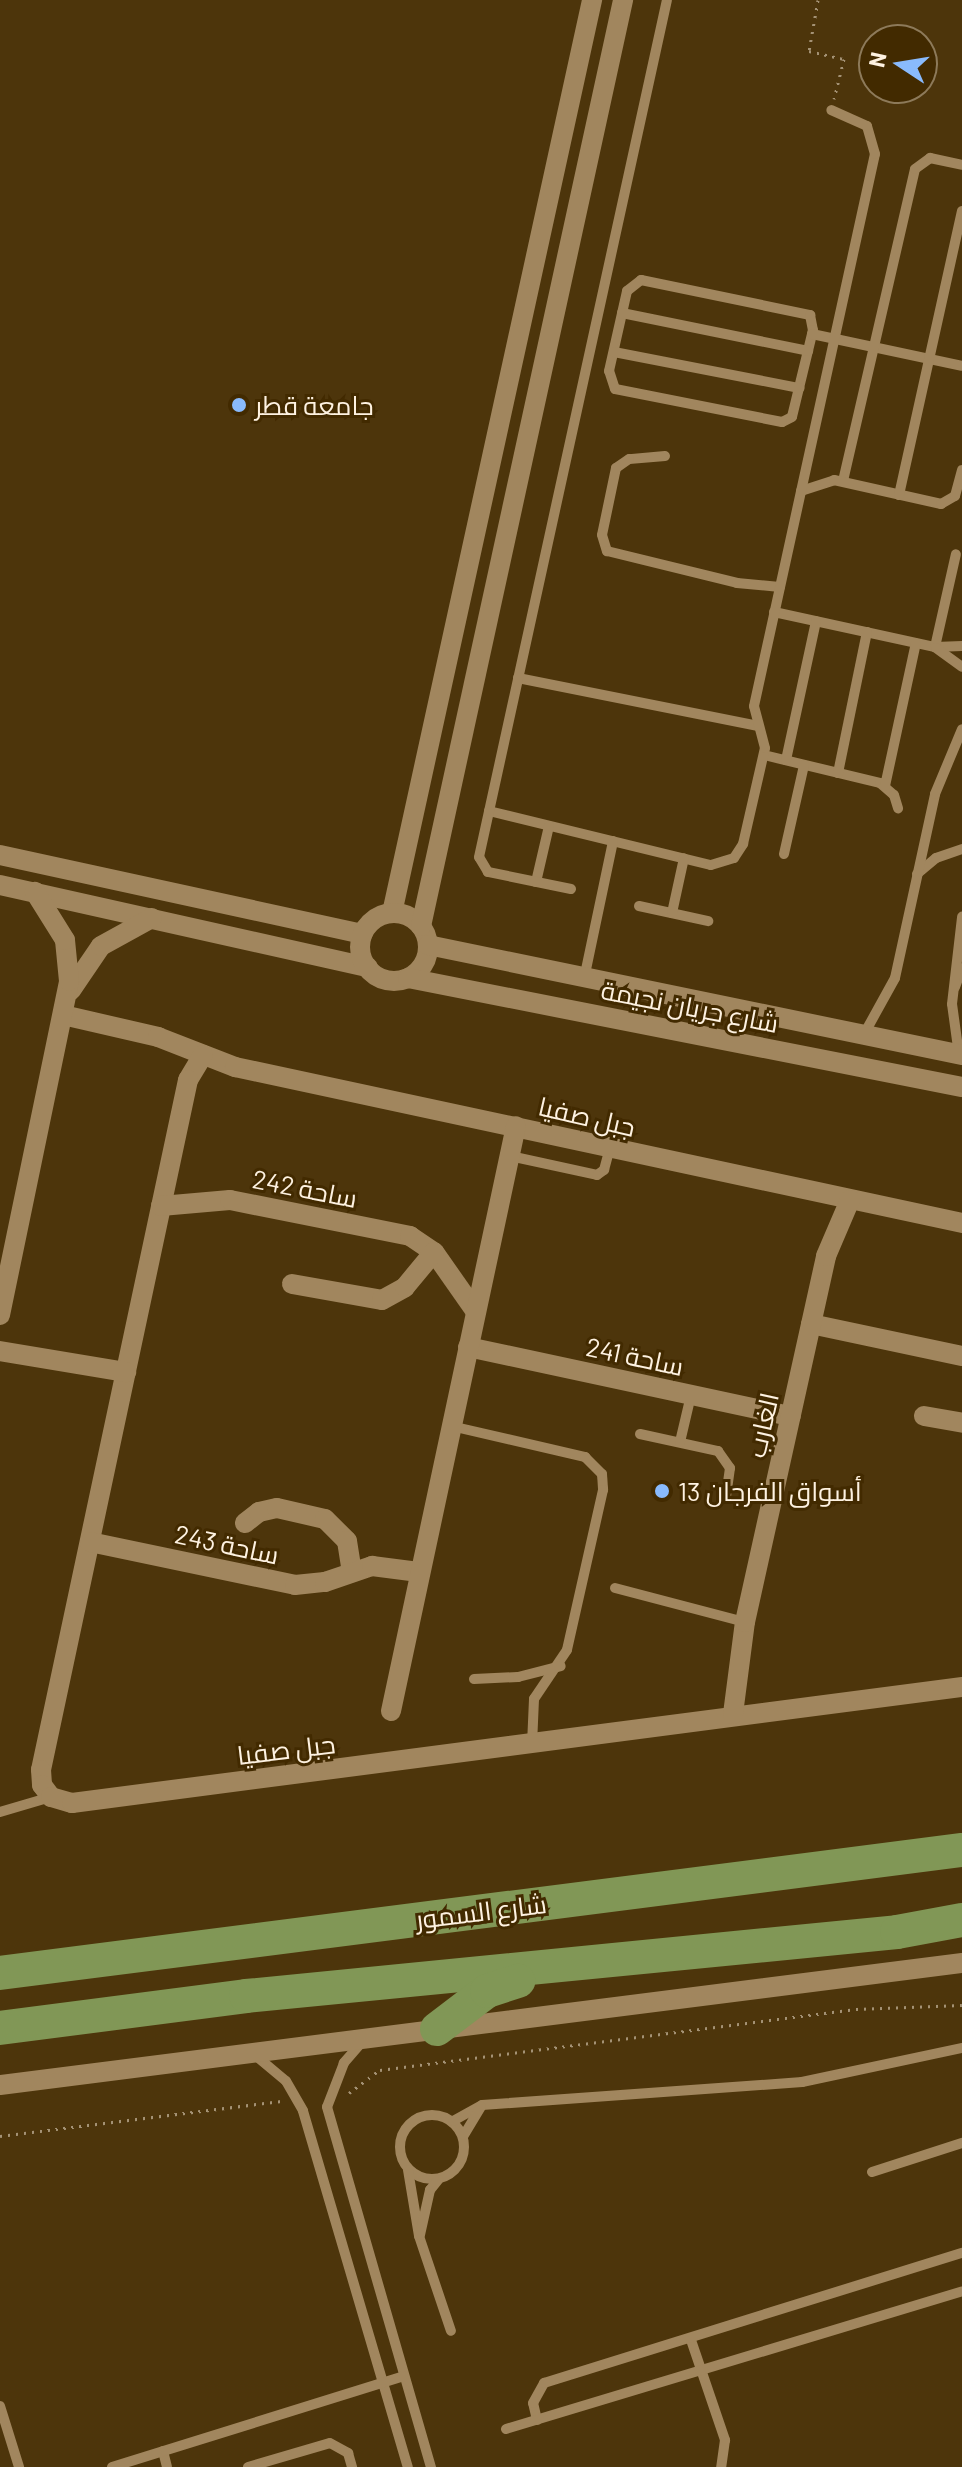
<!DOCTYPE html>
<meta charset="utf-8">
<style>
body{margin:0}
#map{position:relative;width:962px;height:2467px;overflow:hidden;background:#4d350b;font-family:Barlow,Cairo,sans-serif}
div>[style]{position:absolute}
.path>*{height:3px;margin-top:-1.5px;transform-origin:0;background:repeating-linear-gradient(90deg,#a49275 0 2px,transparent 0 8px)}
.lane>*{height:10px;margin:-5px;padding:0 5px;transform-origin:5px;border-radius:5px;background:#a1865e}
.lane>.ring{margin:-5px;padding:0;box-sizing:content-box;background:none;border:10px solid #a1865e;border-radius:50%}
.street>*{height:20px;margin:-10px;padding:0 10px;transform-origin:10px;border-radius:10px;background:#a1865e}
.street>.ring{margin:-10px;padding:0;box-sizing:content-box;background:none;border:20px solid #a1865e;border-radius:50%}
.primary>*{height:34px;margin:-17px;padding:0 17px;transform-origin:17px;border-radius:17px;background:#819756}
.dots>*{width:22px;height:22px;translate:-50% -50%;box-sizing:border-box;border:4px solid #422a00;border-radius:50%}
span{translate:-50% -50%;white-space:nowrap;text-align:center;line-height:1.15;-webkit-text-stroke:6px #422a00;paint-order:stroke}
.poi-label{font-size:26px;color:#fef2e1}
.left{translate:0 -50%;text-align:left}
.street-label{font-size:26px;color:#fef2e1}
.north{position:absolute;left:858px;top:24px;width:80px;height:80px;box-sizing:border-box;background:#422a00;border:2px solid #8d7a5a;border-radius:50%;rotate:282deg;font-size:22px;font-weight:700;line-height:32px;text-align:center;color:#fef2e1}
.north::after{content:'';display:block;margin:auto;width:28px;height:36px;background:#89bafc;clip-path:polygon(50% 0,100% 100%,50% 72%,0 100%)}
</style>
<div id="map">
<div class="path">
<i style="left:818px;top:0;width:52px;rotate:100deg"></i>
<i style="left:809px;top:51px;width:36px;rotate:13deg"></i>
<i style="left:844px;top:59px;width:41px;rotate:104deg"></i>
<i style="left:349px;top:2093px;width:39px;rotate:-37deg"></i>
<i style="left:380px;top:2070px;width:480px;rotate:-7.3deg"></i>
<i style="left:856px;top:2009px;width:106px;rotate:-2.2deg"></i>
<i style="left:0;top:2136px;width:284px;rotate:-7.1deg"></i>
</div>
<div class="lane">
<i style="left:641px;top:280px;width:173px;rotate:11.7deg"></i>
<i style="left:810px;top:315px;width:15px;rotate:79deg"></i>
<i style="left:813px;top:330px;width:89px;rotate:103.6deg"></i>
<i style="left:792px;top:417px;width:11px;rotate:153deg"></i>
<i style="left:782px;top:422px;width:170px;rotate:-168.8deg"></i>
<i style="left:615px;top:389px;width:19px;rotate:-108deg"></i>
<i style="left:609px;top:371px;width:82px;rotate:-77.3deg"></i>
<i style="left:627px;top:291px;width:18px;rotate:-38deg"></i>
<i style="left:622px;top:313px;width:190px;rotate:11.5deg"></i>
<i style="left:812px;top:334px;width:153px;rotate:12deg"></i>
<i style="left:614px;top:352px;width:189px;rotate:11deg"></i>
<i style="left:665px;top:456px;width:36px;rotate:175deg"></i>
<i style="left:629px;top:459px;width:16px;rotate:145deg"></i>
<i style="left:616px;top:468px;width:68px;rotate:101.8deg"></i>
<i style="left:602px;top:535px;width:17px;rotate:73deg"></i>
<i style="left:607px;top:551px;width:134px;rotate:13.8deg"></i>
<i style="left:737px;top:583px;width:43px;rotate:5.3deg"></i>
<i style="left:843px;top:481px;width:320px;rotate:-77deg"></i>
<i style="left:915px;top:169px;width:19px;rotate:-36deg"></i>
<i style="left:930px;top:158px;width:33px;rotate:12deg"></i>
<i style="left:801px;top:491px;width:35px;rotate:-18deg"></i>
<i style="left:834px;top:480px;width:110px;rotate:12.6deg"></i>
<i style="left:941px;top:504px;width:16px;rotate:-30deg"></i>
<i style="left:955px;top:496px;width:27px;rotate:-75deg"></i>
<i style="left:899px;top:495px;width:291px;rotate:-77.5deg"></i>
<i style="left:774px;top:612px;width:165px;rotate:12.3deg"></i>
<i style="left:935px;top:647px;width:27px;rotate:-2deg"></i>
<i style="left:935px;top:647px;width:95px;rotate:-77.3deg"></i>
<i style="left:936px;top:648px;width:32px;rotate:36deg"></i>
<i style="left:518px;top:678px;width:245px;rotate:11.3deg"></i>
<i style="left:764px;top:755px;width:119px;rotate:13.6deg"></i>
<i style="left:880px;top:783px;width:18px;rotate:41deg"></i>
<i style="left:894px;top:795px;width:14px;rotate:73deg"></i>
<i style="left:786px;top:760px;width:142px;rotate:-77.8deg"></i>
<i style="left:838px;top:773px;width:144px;rotate:-78.4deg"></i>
<i style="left:885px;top:786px;width:146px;rotate:-77.8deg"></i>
<i style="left:489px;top:811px;width:228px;rotate:13.7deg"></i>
<i style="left:711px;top:865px;width:24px;rotate:-17deg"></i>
<i style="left:734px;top:858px;width:17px;rotate:-57deg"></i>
<i style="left:743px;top:844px;width:98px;rotate:-77.1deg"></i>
<i style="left:765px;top:748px;width:43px;rotate:-104.7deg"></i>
<i style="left:754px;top:706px;width:565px;rotate:-77.64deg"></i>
<i style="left:875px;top:154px;width:29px;rotate:-106deg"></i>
<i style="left:867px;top:126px;width:39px;rotate:-156deg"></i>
<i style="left:784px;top:854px;width:91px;rotate:-77.3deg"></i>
<i style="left:917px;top:874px;width:25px;rotate:-40deg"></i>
<i style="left:936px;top:858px;width:28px;rotate:-19deg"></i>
<i style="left:536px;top:882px;width:57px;rotate:-76.9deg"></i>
<i style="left:571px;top:889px;width:85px;rotate:-168.4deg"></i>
<i style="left:488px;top:872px;width:17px;rotate:-121deg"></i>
<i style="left:479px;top:857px;width:877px;rotate:-77.63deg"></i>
<i style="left:639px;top:906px;width:71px;rotate:12.3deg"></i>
<i style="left:672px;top:913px;width:56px;rotate:-77.7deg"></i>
<i style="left:584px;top:979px;width:141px;rotate:-78.1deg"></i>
<i style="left:955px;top:987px;width:20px;rotate:-70deg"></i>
<i style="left:863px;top:1036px;width:66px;rotate:-61.1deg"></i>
<i style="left:895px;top:978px;width:188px;rotate:-77.7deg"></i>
<i style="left:935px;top:794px;width:70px;rotate:-67.4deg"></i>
<i style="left:959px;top:1055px;width:51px;rotate:-97.8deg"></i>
<i style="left:952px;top:1004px;width:88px;rotate:-83.4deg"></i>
<i style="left:510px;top:1156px;width:89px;rotate:12.3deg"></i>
<i style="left:597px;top:1175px;width:9px;rotate:-36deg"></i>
<i style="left:604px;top:1170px;width:24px;rotate:-75deg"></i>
<i style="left:451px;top:1426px;width:138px;rotate:13deg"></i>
<i style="left:585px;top:1457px;width:24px;rotate:45deg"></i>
<i style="left:602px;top:1474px;width:16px;rotate:86deg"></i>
<i style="left:603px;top:1490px;width:164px;rotate:102.7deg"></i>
<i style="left:567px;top:1650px;width:59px;rotate:124deg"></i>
<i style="left:534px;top:1699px;width:45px;rotate:92.5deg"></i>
<i style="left:640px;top:1434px;width:80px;rotate:12.3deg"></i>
<i style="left:718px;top:1451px;width:21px;rotate:55deg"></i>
<i style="left:730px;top:1468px;width:30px;rotate:98deg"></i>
<i style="left:680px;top:1442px;width:48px;rotate:-76.8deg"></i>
<i style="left:615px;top:1588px;width:134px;rotate:14.7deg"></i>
<i style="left:474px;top:1679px;width:44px;rotate:-2.6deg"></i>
<i style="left:518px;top:1677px;width:44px;rotate:-14.3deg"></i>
<i style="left:0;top:1812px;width:53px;rotate:-16.4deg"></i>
<i style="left:362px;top:2042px;width:28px;rotate:131deg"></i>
<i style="left:344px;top:2063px;width:47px;rotate:111.1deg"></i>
<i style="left:327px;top:2107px;width:375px;rotate:73.9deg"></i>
<i style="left:255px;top:2055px;width:40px;rotate:40deg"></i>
<i style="left:286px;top:2081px;width:34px;rotate:60deg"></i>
<i style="left:303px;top:2111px;width:371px;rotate:73.6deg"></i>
<i class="ring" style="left:400px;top:2115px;width:54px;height:54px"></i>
<i style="left:453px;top:2121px;width:33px;rotate:-29deg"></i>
<i style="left:482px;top:2105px;width:321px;rotate:-4.1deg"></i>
<i style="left:802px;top:2082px;width:164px;rotate:-12deg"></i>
<i style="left:464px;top:2135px;width:33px;rotate:-59deg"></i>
<i style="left:408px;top:2170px;width:67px;rotate:80.5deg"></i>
<i style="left:419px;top:2236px;width:100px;rotate:71.4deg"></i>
<i style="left:872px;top:2172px;width:95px;rotate:-17.9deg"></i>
<i style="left:420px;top:2235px;width:46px;rotate:-77.5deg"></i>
<i style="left:430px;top:2190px;width:13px;rotate:-51deg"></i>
<i style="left:691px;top:2340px;width:106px;rotate:71.2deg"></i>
<i style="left:725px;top:2440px;width:27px;rotate:98deg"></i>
<i style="left:0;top:2406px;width:64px;rotate:72.7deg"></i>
<i style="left:537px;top:2420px;width:17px;rotate:-103deg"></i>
<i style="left:533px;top:2403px;width:23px;rotate:-61deg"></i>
<i style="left:544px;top:2383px;width:438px;rotate:-17.3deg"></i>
<i style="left:506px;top:2429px;width:476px;rotate:-16.8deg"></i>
<i style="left:163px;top:2451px;width:16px;rotate:76deg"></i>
<i style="left:112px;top:2467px;width:306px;rotate:-17.3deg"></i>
<i style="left:248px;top:2467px;width:85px;rotate:-16.3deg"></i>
<i style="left:330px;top:2443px;width:21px;rotate:29deg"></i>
<i style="left:348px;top:2453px;width:15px;rotate:74deg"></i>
</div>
<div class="street">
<i style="left:0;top:855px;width:371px;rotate:12.3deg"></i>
<i style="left:0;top:885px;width:377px;rotate:12.6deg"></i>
<i style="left:392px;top:913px;width:935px;rotate:-77.64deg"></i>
<i class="ring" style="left:360px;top:913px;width:48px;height:48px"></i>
<i style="left:421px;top:926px;width:948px;rotate:-77.69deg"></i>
<i style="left:428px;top:945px;width:545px;rotate:11.64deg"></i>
<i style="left:408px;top:978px;width:565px;rotate:11.13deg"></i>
<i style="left:71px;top:990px;width:53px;rotate:-55.7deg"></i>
<i style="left:101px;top:946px;width:58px;rotate:-28.8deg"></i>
<i style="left:63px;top:1015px;width:98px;rotate:13deg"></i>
<i style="left:158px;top:1037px;width:83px;rotate:21.3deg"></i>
<i style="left:235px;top:1067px;width:744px;rotate:12.11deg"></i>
<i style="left:203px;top:1055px;width:29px;rotate:121deg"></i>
<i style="left:188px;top:1080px;width:705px;rotate:102.03deg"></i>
<i style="left:41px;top:1770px;width:15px;rotate:86deg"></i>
<i style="left:42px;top:1785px;width:15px;rotate:53deg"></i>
<i style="left:51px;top:1797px;width:22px;rotate:16deg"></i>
<i style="left:72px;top:1803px;width:898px;rotate:-7.43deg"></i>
<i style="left:161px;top:1206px;width:69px;rotate:-5deg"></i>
<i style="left:230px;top:1200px;width:184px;rotate:11.3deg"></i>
<i style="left:410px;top:1236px;width:29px;rotate:34deg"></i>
<i style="left:434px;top:1252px;width:73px;rotate:55deg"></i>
<i style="left:292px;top:1284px;width:91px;rotate:10.1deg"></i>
<i style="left:382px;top:1300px;width:26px;rotate:-29deg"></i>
<i style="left:405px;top:1287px;width:45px;rotate:-50.4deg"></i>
<i style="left:0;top:1315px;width:341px;rotate:-78.3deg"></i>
<i style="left:69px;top:981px;width:41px;rotate:-95.6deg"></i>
<i style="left:65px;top:940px;width:57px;rotate:-122deg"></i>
<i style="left:811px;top:1324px;width:154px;rotate:12deg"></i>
<i style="left:468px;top:1347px;width:330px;rotate:12.1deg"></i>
<i style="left:0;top:1351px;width:128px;rotate:9.5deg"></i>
<i style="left:924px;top:1416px;width:39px;rotate:10deg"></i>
<i style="left:245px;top:1523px;width:18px;rotate:-38deg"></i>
<i style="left:259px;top:1512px;width:18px;rotate:-13deg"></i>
<i style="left:277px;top:1508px;width:49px;rotate:12.9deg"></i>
<i style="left:325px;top:1519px;width:31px;rotate:45deg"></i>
<i style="left:347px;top:1541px;width:30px;rotate:81deg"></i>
<i style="left:90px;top:1542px;width:209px;rotate:11.8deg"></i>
<i style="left:295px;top:1585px;width:30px;rotate:-6deg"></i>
<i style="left:325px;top:1582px;width:50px;rotate:-18.8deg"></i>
<i style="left:372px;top:1566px;width:47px;rotate:7.3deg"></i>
<i style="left:391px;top:1711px;width:598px;rotate:-77.94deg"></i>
<i style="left:733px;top:1714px;width:93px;rotate:-82.6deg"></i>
<i style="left:745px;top:1622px;width:375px;rotate:-77.5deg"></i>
<i style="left:826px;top:1256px;width:61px;rotate:-66.8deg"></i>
<i style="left:0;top:2085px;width:970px;rotate:-7.23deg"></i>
</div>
<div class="primary">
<i style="left:0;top:1973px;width:970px;rotate:-7.29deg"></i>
<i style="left:0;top:2028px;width:248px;rotate:-7.4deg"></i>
<i style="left:246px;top:1996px;width:654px;rotate:-5.61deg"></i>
<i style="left:897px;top:1932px;width:66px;rotate:-10.5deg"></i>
<i style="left:437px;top:2029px;width:63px;rotate:-37.2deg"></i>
<i style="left:487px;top:1991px;width:33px;rotate:-18deg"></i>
</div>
<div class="dots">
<i style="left:239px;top:405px;background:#89bafc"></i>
<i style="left:662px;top:1491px;background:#89bafc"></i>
</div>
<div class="poi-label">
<span class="left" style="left:255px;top:405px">جامعة قطر</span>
<span class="left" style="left:678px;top:1491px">أسواق الفرجان 13</span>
</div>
<div class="street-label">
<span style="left:690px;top:1006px;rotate:11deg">شارع جريان نجيمة</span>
<span style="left:587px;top:1116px;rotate:13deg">جبل صفيا</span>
<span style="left:305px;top:1188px;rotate:11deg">ساحة 242</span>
<span style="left:635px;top:1356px;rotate:12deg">ساحة 241</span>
<span style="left:762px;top:1425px;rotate:-77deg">الغارب</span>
<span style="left:227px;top:1544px;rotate:12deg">ساحة 243</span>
<span style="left:286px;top:1749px;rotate:-7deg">جبل صفيا</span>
<span style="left:481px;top:1911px;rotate:-7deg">شارع السمور</span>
</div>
<div class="north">N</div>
</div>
